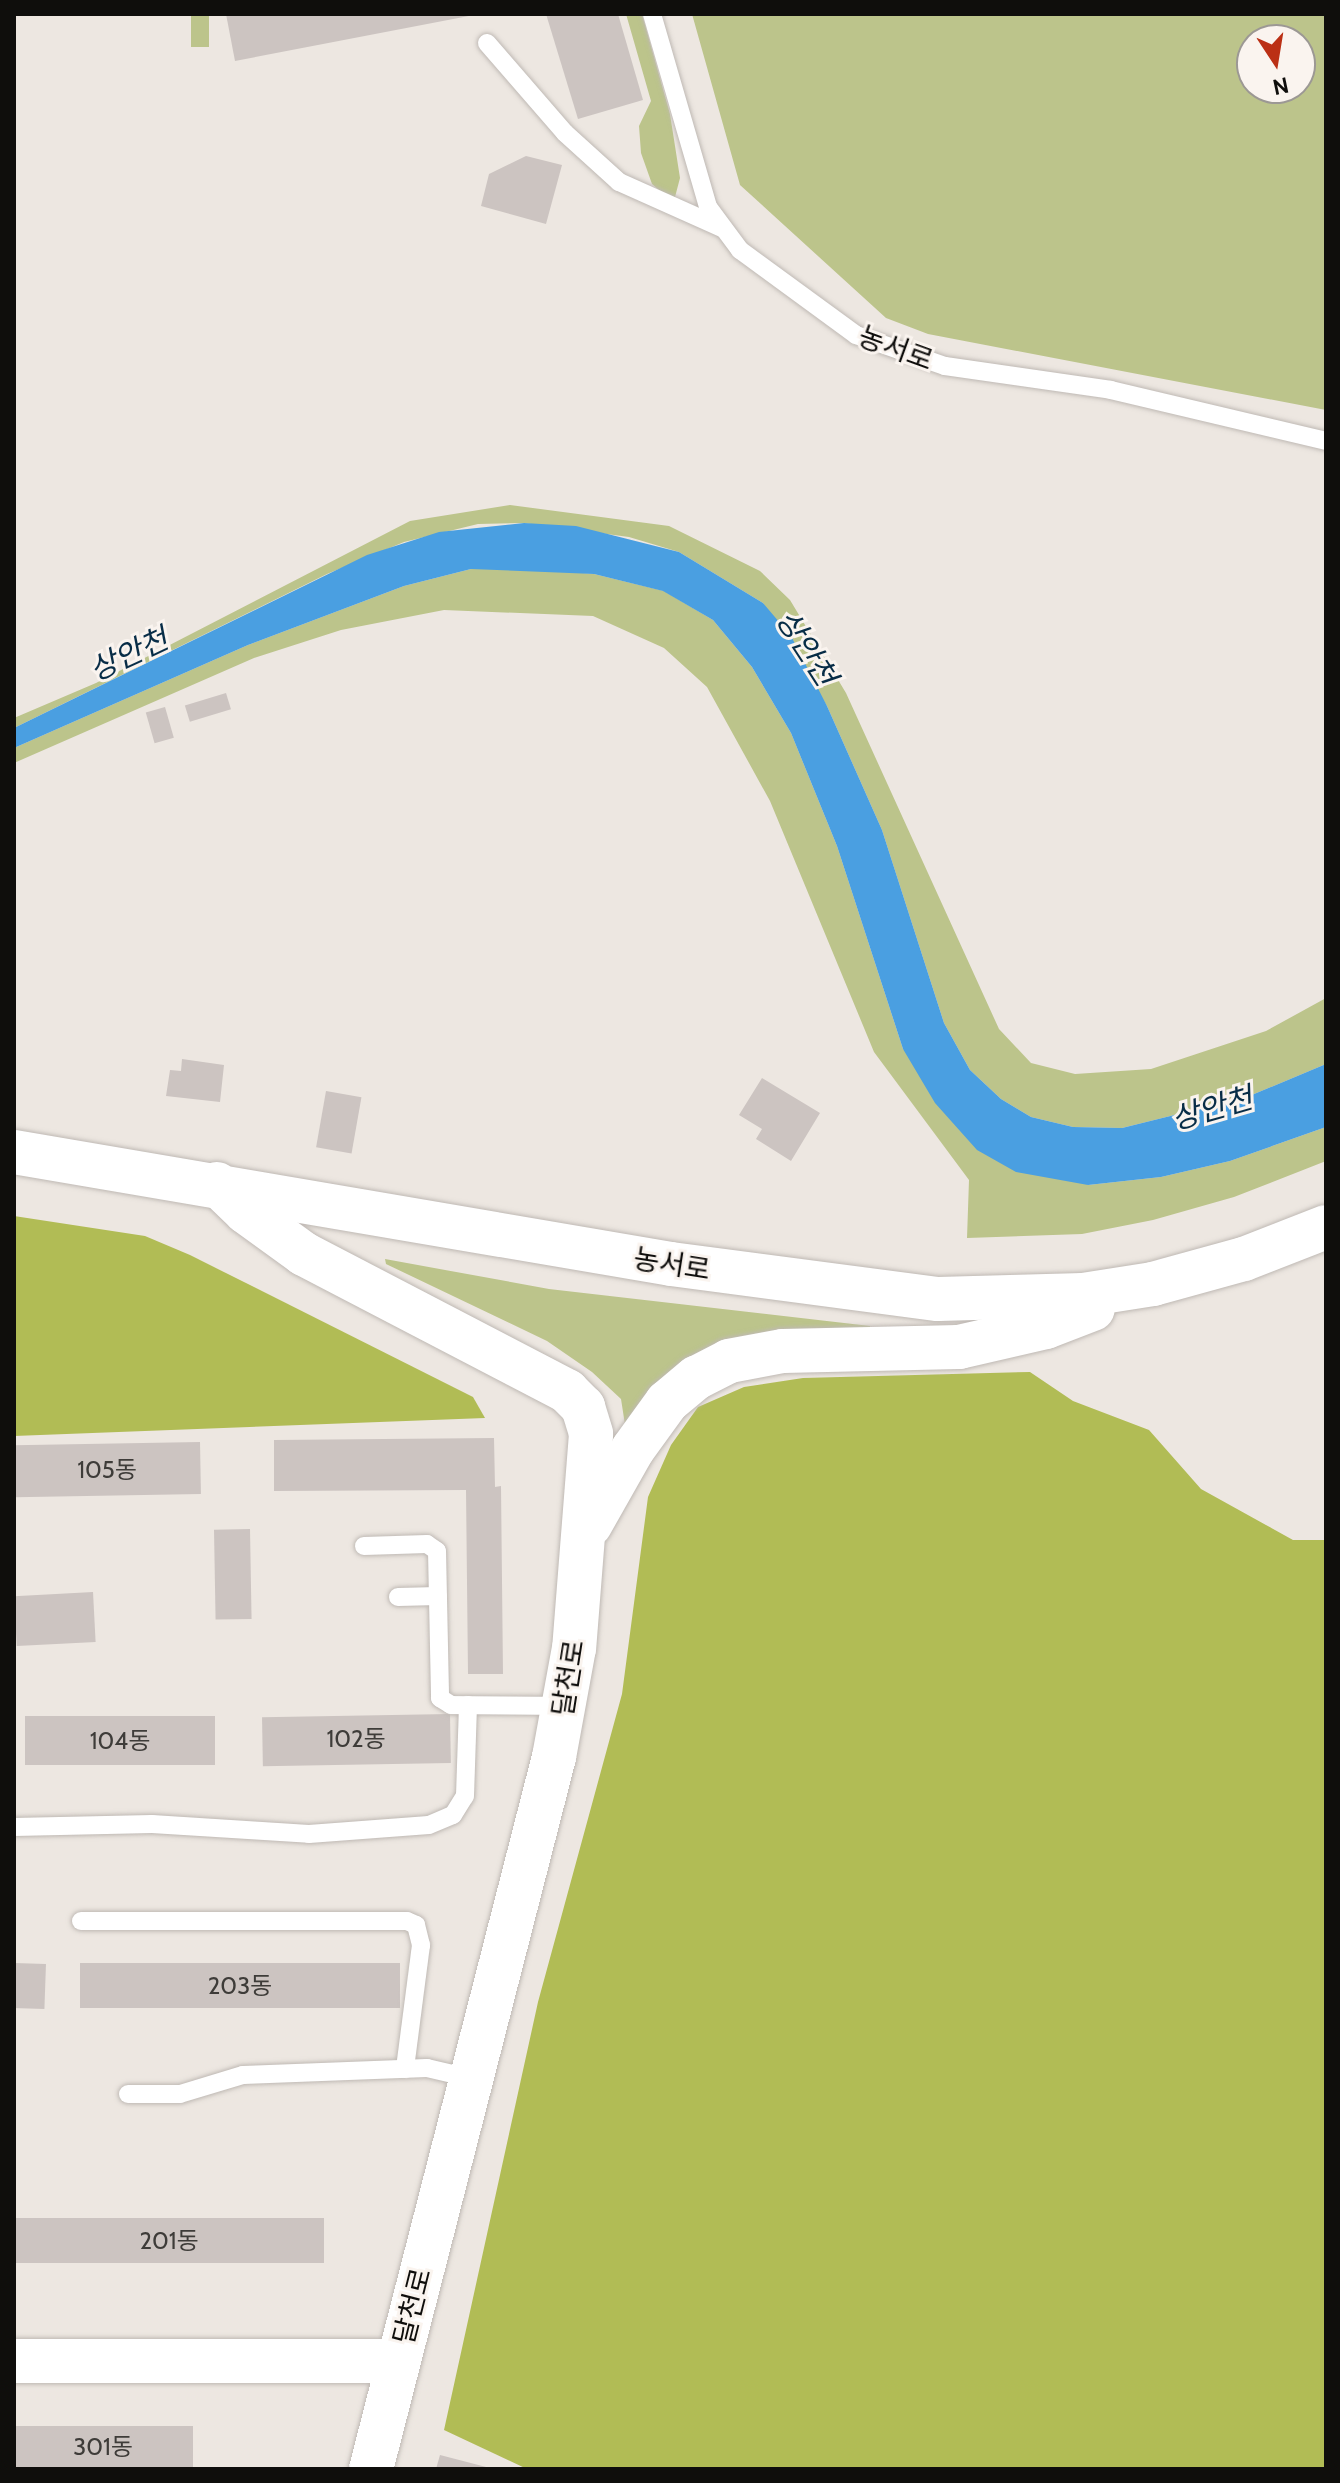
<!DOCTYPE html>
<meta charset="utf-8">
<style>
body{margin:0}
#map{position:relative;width:1340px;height:2483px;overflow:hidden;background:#ede7e1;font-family:Cabin,"Noto Sans KR",sans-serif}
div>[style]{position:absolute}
.green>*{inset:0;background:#bcc48b;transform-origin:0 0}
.forest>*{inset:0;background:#b1bc55}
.water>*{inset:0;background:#4a9fe1}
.building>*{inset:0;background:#ccc4c1;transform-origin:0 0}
.roads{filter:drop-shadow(0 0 2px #bfb9b4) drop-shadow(0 0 2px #bfb9b4)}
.lane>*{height:18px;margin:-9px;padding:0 9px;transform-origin:9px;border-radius:9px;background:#fff}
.secondary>*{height:44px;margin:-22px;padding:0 22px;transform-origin:22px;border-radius:22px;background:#fff}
span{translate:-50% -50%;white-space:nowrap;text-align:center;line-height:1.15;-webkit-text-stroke:6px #faf4ef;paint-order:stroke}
.number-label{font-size:24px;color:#3e3c39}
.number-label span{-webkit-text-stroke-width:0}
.street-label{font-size:28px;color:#0f0e0c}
.water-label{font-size:30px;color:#082d47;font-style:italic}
.frame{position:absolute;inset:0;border:16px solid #0f0e0c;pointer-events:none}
.north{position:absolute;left:1236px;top:24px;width:80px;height:80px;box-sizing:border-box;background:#faf4ef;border:2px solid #9c9894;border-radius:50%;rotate:168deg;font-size:22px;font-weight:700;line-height:32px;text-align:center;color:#0f0e0c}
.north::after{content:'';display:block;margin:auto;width:28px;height:36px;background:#bb3015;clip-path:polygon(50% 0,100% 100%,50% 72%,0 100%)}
</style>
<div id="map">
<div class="green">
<i style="left:191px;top:14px;width:18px;height:33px"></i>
<i style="clip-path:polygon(626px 14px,642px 14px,670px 114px,680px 178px,675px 197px,667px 197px,652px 184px,641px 153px,639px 126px,651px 101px)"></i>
<i style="clip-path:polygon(evenodd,692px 14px,1326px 14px,1326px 410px,928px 334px,886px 318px,740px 185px,692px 14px,1252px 40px,1300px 40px,1300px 88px,1252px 88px,1252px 40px)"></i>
<i style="clip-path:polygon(510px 505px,669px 526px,760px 571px,790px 600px,846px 693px,999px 1029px,1031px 1063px,1075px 1074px,1151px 1069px,1266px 1031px,1326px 998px,1326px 1064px,1247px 1097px,1122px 1128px,1073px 1127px,1031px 1117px,1001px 1099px,970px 1070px,944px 1023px,882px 830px,827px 706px,763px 603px,679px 552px,629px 537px,524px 523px,478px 524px,404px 542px,327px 574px,14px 728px,14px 718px,96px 683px,410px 521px)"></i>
<i style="clip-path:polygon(528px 568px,594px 574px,664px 591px,713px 620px,752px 667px,791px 733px,837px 846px,903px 1049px,1088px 1185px,1161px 1177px,1230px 1161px,1326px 1127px,1326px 1161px,1234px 1197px,1153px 1220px,1082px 1234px,967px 1238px,969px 1180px,874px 1052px,770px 801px,707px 687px,664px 648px,593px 616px,444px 610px,341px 630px,254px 658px,14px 763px,14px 748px,248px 645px,404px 586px,471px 569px)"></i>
<i style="clip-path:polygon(385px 1259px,549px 1289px,870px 1326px,869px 1333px,776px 1336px,626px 1431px,621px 1399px,592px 1372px,547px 1341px,386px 1264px)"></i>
</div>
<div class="forest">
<i style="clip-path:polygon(14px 1216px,145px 1236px,190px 1255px,473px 1397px,485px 1418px,14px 1436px)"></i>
<i style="clip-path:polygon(1030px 1372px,1073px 1401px,1149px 1430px,1201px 1489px,1293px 1540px,1326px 1540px,1326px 2469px,527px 2469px,444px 2430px,538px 2002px,622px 1694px,648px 1497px,671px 1445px,698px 1407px,744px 1387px,803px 1378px)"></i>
</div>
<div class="water">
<i style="clip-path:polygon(524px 523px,576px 526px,679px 552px,763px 603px,791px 636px,827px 706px,882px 830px,944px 1023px,970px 1070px,1001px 1099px,1031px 1117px,1073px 1127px,1122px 1128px,1247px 1097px,1326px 1064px,1326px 1127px,1230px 1161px,1161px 1177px,1088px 1185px,1016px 1172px,977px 1150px,935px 1103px,903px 1049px,837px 846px,791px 733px,752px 667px,713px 620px,663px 591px,594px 574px,471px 569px,404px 586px,248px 645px,14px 748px,14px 728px,367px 555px,439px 532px)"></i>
</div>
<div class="building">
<i style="clip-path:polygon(226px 14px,474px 14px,474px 15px,235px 61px)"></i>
<i style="clip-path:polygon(546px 14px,618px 14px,643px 100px,578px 119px)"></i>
<i style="clip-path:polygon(526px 156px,562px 165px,546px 224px,481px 206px,489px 174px)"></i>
<i style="left:226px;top:693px;width:17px;height:43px;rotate:73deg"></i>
<i style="left:165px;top:707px;width:32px;height:20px;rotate:74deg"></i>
<i style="clip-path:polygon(182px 1059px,224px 1065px,220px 1102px,166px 1096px,170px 1070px,181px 1071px)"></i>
<i style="clip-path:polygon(762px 1078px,820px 1113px,791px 1161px,756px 1139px,762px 1129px,739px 1115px)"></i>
<i style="left:326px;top:1091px;width:36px;height:57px;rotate:10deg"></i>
<i style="clip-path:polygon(494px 1438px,495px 1487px,501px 1486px,503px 1674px,468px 1674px,466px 1490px,274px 1491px,274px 1440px)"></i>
<i style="left:200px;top:1442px;width:52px;height:186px;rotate:89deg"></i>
<i style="left:250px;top:1529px;width:90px;height:36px;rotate:89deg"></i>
<i style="left:93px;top:1592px;width:50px;height:79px;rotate:87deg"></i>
<i style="left:450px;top:1714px;width:49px;height:188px;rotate:89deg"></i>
<i style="left:215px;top:1716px;width:49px;height:190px;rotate:90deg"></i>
<i style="left:14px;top:1963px;width:32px;height:45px;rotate:2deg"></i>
<i style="left:80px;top:1963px;width:320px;height:45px"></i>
<i style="left:14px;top:2218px;width:310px;height:45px"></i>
<i style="left:14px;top:2426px;width:179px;height:43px"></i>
<i style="clip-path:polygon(440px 2455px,490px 2468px,490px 2469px,436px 2469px)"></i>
</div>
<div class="roads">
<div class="lane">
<i style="left:652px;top:14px;width:201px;rotate:73.8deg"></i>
<i style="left:708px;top:207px;width:54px;rotate:53.3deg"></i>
<i style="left:740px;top:250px;width:144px;rotate:36.2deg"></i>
<i style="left:856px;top:335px;width:94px;rotate:19.2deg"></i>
<i style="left:945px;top:366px;width:168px;rotate:8.2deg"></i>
<i style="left:1111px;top:390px;width:221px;rotate:13.3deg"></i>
<i style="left:487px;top:43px;width:119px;rotate:49.1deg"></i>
<i style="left:565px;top:133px;width:73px;rotate:42.2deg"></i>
<i style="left:619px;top:182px;width:113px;rotate:24.1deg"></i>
<i style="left:364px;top:1546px;width:63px;rotate:-1.8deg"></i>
<i style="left:427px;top:1544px;width:12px;rotate:35deg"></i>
<i style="left:437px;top:1551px;width:147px;rotate:88.8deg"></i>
<i style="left:440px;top:1698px;width:13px;rotate:32deg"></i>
<i style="left:451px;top:1705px;width:113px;rotate:0.5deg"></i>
<i style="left:398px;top:1597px;width:40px;rotate:-1.4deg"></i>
<i style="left:14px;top:1827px;width:138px;rotate:-1.2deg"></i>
<i style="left:152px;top:1824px;width:157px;rotate:3.6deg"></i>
<i style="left:309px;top:1834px;width:120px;rotate:-4.3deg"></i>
<i style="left:429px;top:1825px;width:26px;rotate:-23deg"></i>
<i style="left:453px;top:1815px;width:22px;rotate:-58deg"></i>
<i style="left:465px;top:1796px;width:91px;rotate:-88.1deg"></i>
<i style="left:81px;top:1921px;width:326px"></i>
<i style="left:407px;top:1921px;width:10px;rotate:24deg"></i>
<i style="left:416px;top:1925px;width:21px;rotate:76deg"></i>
<i style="left:421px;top:1945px;width:125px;rotate:97.4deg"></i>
<i style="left:128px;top:2094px;width:52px"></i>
<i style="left:180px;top:2094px;width:66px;rotate:-16.8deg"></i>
<i style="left:243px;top:2075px;width:184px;rotate:-2.2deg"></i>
<i style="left:427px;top:2068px;width:44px;rotate:13.1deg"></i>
</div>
<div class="secondary">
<i style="left:14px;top:1152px;width:666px;rotate:9.67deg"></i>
<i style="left:671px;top:1264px;width:269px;rotate:7.5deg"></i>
<i style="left:938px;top:1299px;width:145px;rotate:-1.6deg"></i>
<i style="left:1083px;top:1295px;width:71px;rotate:-8.9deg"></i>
<i style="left:1153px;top:1284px;width:94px;rotate:-15.4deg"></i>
<i style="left:1244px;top:1259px;width:88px;rotate:-21.3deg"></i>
<i style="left:217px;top:1184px;width:40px;rotate:44deg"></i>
<i style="left:246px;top:1212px;width:72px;rotate:35.9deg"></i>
<i style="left:304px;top:1254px;width:297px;rotate:27.5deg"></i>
<i style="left:567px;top:1391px;width:23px;rotate:45deg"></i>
<i style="left:583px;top:1407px;width:28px;rotate:73deg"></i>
<i style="left:591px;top:1434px;width:215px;rotate:94.5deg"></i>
<i style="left:574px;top:1648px;width:111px;rotate:100.4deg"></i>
<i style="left:554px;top:1757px;width:735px;rotate:104.41deg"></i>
<i style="left:590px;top:1525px;width:87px;rotate:-60.5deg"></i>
<i style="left:633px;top:1449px;width:58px;rotate:-54.1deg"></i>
<i style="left:667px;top:1402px;width:38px;rotate:-40deg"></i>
<i style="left:696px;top:1378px;width:37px;rotate:-27deg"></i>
<i style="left:729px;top:1361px;width:55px;rotate:-10.5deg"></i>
<i style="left:783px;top:1351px;width:176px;rotate:-1.3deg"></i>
<i style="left:959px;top:1347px;width:89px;rotate:-12.9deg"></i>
<i style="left:1046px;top:1327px;width:50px;rotate:-21deg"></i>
<i style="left:14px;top:2361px;width:384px"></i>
</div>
</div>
<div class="number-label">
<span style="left:107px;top:1470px">105동</span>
<span style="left:356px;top:1739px">102동</span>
<span style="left:120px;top:1741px">104동</span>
<span style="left:240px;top:1986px">203동</span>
<span style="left:169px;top:2241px">201동</span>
<span style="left:103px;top:2447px">301동</span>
</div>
<div class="street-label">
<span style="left:896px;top:348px;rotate:20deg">농서로</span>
<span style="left:672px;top:1264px;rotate:9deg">농서로</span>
<span style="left:568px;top:1678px;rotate:-81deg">달천로</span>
<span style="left:412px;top:2306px;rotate:-76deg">달천로</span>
</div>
<div class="water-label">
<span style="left:806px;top:648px;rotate:57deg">상안천</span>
<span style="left:129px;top:655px;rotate:-25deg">상안천</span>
<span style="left:1212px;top:1109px;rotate:-16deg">상안천</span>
</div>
<div class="frame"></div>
<div class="north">N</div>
</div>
